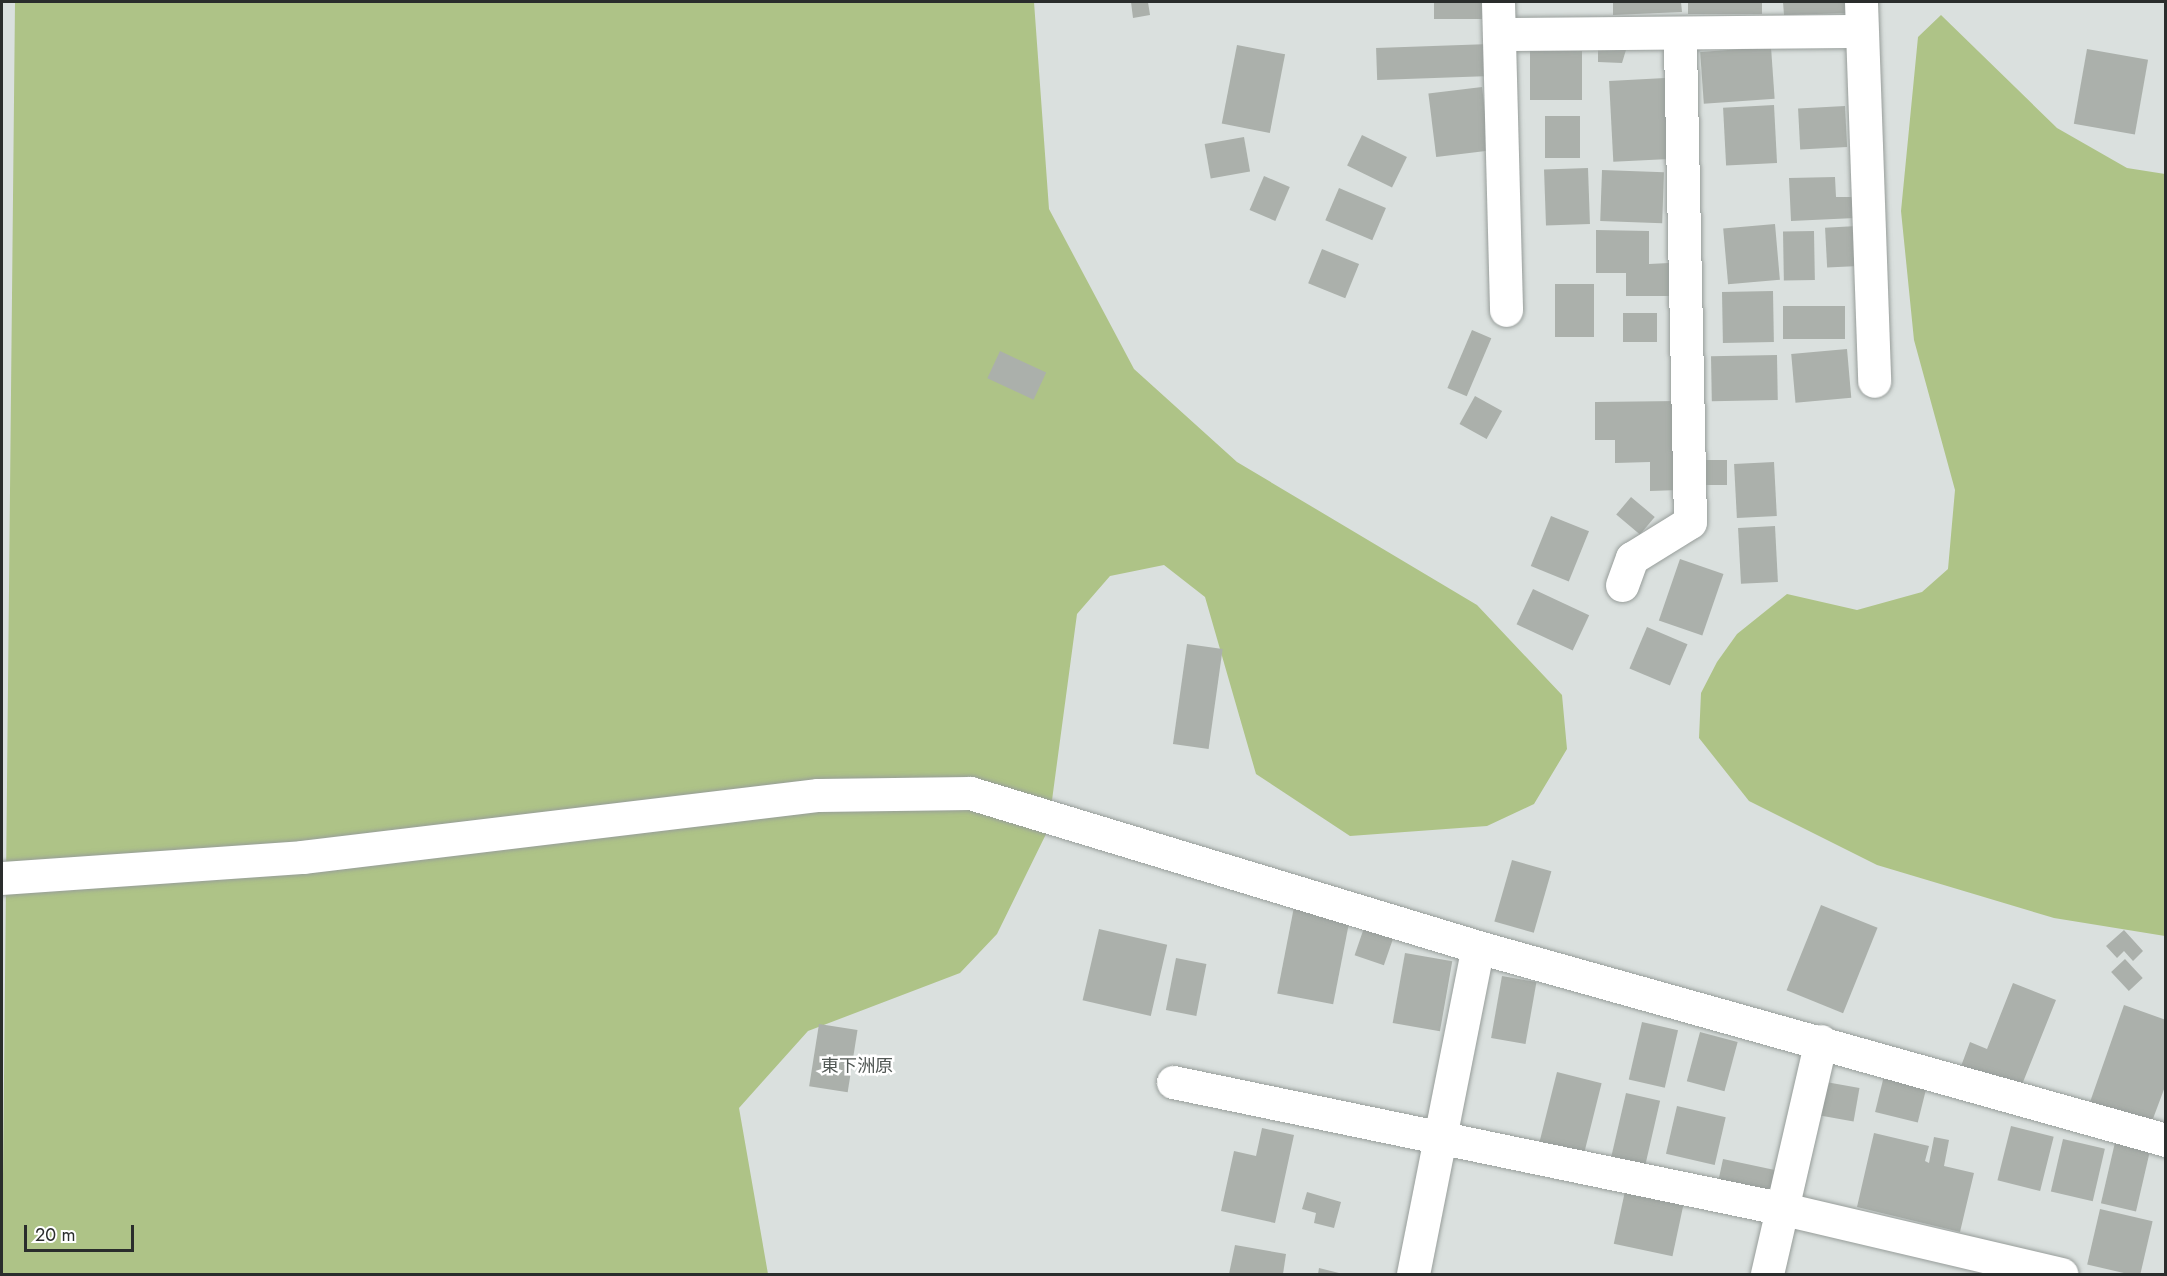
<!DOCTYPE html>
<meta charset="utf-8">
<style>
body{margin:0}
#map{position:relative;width:2167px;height:1276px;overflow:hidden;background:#dae0de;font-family:Jost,"Noto Sans JP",sans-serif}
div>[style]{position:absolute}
.green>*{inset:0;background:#aec387}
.building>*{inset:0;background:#abb0ab;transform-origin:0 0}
.roads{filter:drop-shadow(0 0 2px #979d9a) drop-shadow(0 0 2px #979d9a)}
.minor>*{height:33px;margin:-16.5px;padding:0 16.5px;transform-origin:16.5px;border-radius:16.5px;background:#fff}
span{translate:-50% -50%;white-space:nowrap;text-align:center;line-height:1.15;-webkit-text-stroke:5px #fff;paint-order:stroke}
.neighbourhood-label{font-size:18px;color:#525855}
.frame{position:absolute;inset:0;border:3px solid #2a2d2c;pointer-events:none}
.scale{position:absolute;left:24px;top:1225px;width:110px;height:27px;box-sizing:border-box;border:3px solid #2a2d2c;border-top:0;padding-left:8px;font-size:18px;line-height:21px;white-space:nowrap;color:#2a2d2c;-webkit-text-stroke:4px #fff;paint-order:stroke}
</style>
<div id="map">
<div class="green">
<i style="clip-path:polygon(15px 2px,1034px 2px,1049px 209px,1134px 369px,1237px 462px,1477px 605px,1562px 695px,1567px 749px,1534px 804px,1487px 826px,1350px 836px,1256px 774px,1205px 597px,1164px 565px,1110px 576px,1077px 614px,1048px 830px,997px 934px,960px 973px,808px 1031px,739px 1108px,768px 1274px,2px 1274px)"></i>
<i style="clip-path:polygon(1941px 15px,2057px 128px,2127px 168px,2165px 174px,2165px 936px,2054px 918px,1877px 865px,1749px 801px,1699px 738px,1701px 693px,1717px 662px,1737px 634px,1787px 594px,1857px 610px,1922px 592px,1948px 569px,1955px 490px,1914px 340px,1901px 211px,1918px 37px)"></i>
</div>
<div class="building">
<i style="clip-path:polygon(1131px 2px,1148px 2px,1150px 15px,1133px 18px)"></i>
<i style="left:1434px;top:2px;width:48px;height:17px"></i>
<i style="clip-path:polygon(1613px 2px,1681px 2px,1682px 12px,1613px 15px)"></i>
<i style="left:1688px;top:2px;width:74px;height:12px"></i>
<i style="clip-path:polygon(1783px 2px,1849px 2px,1849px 13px,1784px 15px)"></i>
<i style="left:1490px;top:44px;width:32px;height:114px;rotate:88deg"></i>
<i style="left:1237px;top:45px;width:49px;height:80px;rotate:11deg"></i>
<i style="left:1771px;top:47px;width:52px;height:71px;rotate:86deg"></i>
<i style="clip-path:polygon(1598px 49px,1626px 50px,1622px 63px,1598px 62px)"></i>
<i style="left:2087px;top:49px;width:62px;height:76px;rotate:10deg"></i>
<i style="left:1530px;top:51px;width:52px;height:49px"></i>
<i style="left:1665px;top:78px;width:81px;height:56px;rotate:87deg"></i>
<i style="left:1482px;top:87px;width:64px;height:54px;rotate:83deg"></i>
<i style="left:1774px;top:105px;width:58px;height:51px;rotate:87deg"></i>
<i style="left:1845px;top:106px;width:41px;height:47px;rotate:87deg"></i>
<i style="left:1545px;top:116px;width:35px;height:42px"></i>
<i style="left:1362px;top:135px;width:50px;height:34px;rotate:26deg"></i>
<i style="left:1244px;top:137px;width:35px;height:40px;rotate:80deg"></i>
<i style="left:1588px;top:168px;width:56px;height:44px;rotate:88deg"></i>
<i style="left:1602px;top:170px;width:62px;height:51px;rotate:2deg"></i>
<i style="left:1264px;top:176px;width:28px;height:37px;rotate:23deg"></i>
<i style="clip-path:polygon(1835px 177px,1836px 197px,1853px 197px,1855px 218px,1791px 221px,1789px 178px)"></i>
<i style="left:1339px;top:188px;width:51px;height:35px;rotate:23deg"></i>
<i style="left:1775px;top:224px;width:56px;height:52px;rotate:85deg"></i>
<i style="left:1857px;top:226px;width:40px;height:32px;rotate:87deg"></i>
<i style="clip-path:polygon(1596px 230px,1649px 231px,1649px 264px,1669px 263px,1669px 296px,1626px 296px,1626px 273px,1596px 273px)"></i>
<i style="left:1814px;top:231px;width:49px;height:31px;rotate:89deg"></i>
<i style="left:1322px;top:249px;width:40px;height:37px;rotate:22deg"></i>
<i style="left:1555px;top:284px;width:39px;height:53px"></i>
<i style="left:1773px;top:291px;width:51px;height:51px;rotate:89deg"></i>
<i style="left:1845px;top:306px;width:33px;height:62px;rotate:90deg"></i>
<i style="left:1623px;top:313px;width:34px;height:29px"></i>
<i style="left:1472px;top:330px;width:21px;height:63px;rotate:23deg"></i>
<i style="left:1847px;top:349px;width:49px;height:56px;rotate:85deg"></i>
<i style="left:1000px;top:351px;width:51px;height:30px;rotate:25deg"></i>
<i style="left:1777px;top:355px;width:45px;height:66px;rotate:89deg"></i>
<i style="left:1475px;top:396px;width:31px;height:32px;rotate:29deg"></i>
<i style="clip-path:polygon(1678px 401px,1679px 490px,1650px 491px,1650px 462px,1615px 463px,1615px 440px,1595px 440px,1595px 402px)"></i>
<i style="left:1703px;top:460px;width:24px;height:25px"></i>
<i style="left:1774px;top:462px;width:54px;height:40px;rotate:87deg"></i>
<i style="left:1631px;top:497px;width:31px;height:23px;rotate:40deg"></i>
<i style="left:1551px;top:516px;width:41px;height:54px;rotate:22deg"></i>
<i style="left:1775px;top:526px;width:56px;height:37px;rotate:87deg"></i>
<i style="left:1680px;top:559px;width:46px;height:65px;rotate:19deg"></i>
<i style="left:1533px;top:589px;width:62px;height:39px;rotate:25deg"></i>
<i style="left:1647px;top:627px;width:44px;height:45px;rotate:23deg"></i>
<i style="left:1187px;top:644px;width:36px;height:101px;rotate:8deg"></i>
<i style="left:1512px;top:860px;width:41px;height:64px;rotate:16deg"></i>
<i style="left:1821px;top:905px;width:61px;height:92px;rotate:22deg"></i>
<i style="left:1294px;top:907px;width:57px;height:88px;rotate:11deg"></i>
<i style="left:1365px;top:925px;width:31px;height:32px;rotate:19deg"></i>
<i style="left:1099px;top:929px;width:70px;height:73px;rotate:13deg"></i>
<i style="clip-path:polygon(2124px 930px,2143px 951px,2133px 961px,2124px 951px,2117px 958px,2106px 946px)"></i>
<i style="left:1405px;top:953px;width:48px;height:71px;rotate:10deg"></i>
<i style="left:1176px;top:958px;width:31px;height:53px;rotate:11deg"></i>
<i style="left:2125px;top:959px;width:26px;height:19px;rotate:47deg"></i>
<i style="left:1502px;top:976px;width:35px;height:63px;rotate:10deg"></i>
<i style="clip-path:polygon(2013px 983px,2056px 1000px,2019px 1092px,1960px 1069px,1970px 1042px,1987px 1049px)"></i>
<i style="clip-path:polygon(2124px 1005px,2166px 1020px,2166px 1084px,2151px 1124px,2090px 1102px)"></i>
<i style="left:1642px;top:1022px;width:37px;height:59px;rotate:13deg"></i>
<i style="left:819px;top:1024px;width:39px;height:63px;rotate:9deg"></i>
<i style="left:1700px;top:1032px;width:39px;height:51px;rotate:15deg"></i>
<i style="left:1557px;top:1072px;width:46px;height:72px;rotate:14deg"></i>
<i style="left:1884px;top:1076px;width:44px;height:37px;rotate:14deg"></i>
<i style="left:1826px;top:1082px;width:34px;height:34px;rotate:10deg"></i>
<i style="left:1626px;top:1093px;width:35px;height:65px;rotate:13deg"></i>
<i style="left:1677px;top:1106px;width:50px;height:49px;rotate:13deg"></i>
<i style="left:2011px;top:1126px;width:44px;height:56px;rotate:14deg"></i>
<i style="clip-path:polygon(1262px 1128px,1294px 1135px,1275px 1223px,1221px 1211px,1234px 1151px,1256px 1156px)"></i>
<i style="clip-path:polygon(1874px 1133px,1929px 1146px,1925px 1161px,1929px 1163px,1934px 1137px,1949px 1140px,1944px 1166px,1974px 1173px,1960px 1232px,1857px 1207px)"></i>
<i style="left:2116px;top:1138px;width:36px;height:67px;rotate:13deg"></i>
<i style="left:2063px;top:1139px;width:43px;height:54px;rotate:13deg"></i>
<i style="left:1723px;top:1159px;width:53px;height:24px;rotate:12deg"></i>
<i style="left:1625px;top:1191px;width:60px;height:54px;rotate:12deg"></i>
<i style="clip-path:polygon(1307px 1192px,1341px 1202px,1334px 1228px,1314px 1223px,1316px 1213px,1302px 1209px)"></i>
<i style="left:2100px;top:1209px;width:54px;height:57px;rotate:13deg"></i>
<i style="clip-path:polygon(1235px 1245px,1286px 1254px,1283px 1274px,1229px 1274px)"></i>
<i style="clip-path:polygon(1319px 1268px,1343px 1274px,1318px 1274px)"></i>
</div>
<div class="roads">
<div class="minor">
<i style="left:1498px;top:2px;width:308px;rotate:88.5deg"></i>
<i style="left:1861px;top:2px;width:379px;rotate:88deg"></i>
<i style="left:1499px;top:34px;width:362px;rotate:-0.5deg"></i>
<i style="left:1622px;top:585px;width:29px;rotate:-70deg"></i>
<i style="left:1632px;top:558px;width:68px;rotate:-31.8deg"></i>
<i style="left:1690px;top:522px;width:489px;rotate:-91.2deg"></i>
<i style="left:2px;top:878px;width:301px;rotate:-4deg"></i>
<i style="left:302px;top:857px;width:520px;rotate:-6.85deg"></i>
<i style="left:818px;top:795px;width:152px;rotate:-0.8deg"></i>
<i style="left:970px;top:793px;width:531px;rotate:16.86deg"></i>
<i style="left:1478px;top:947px;width:715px;rotate:15.67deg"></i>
<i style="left:1173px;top:1082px;width:624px;rotate:11.74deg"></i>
<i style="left:1784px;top:1209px;width:285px;rotate:13.2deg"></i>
<i style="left:1413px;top:1274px;width:333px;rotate:-78.8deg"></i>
<i style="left:1767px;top:1274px;width:239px;rotate:-77deg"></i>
</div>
</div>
<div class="neighbourhood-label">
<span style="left:857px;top:1066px">東下洲原</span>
</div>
<div class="frame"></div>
<div class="scale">20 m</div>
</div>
